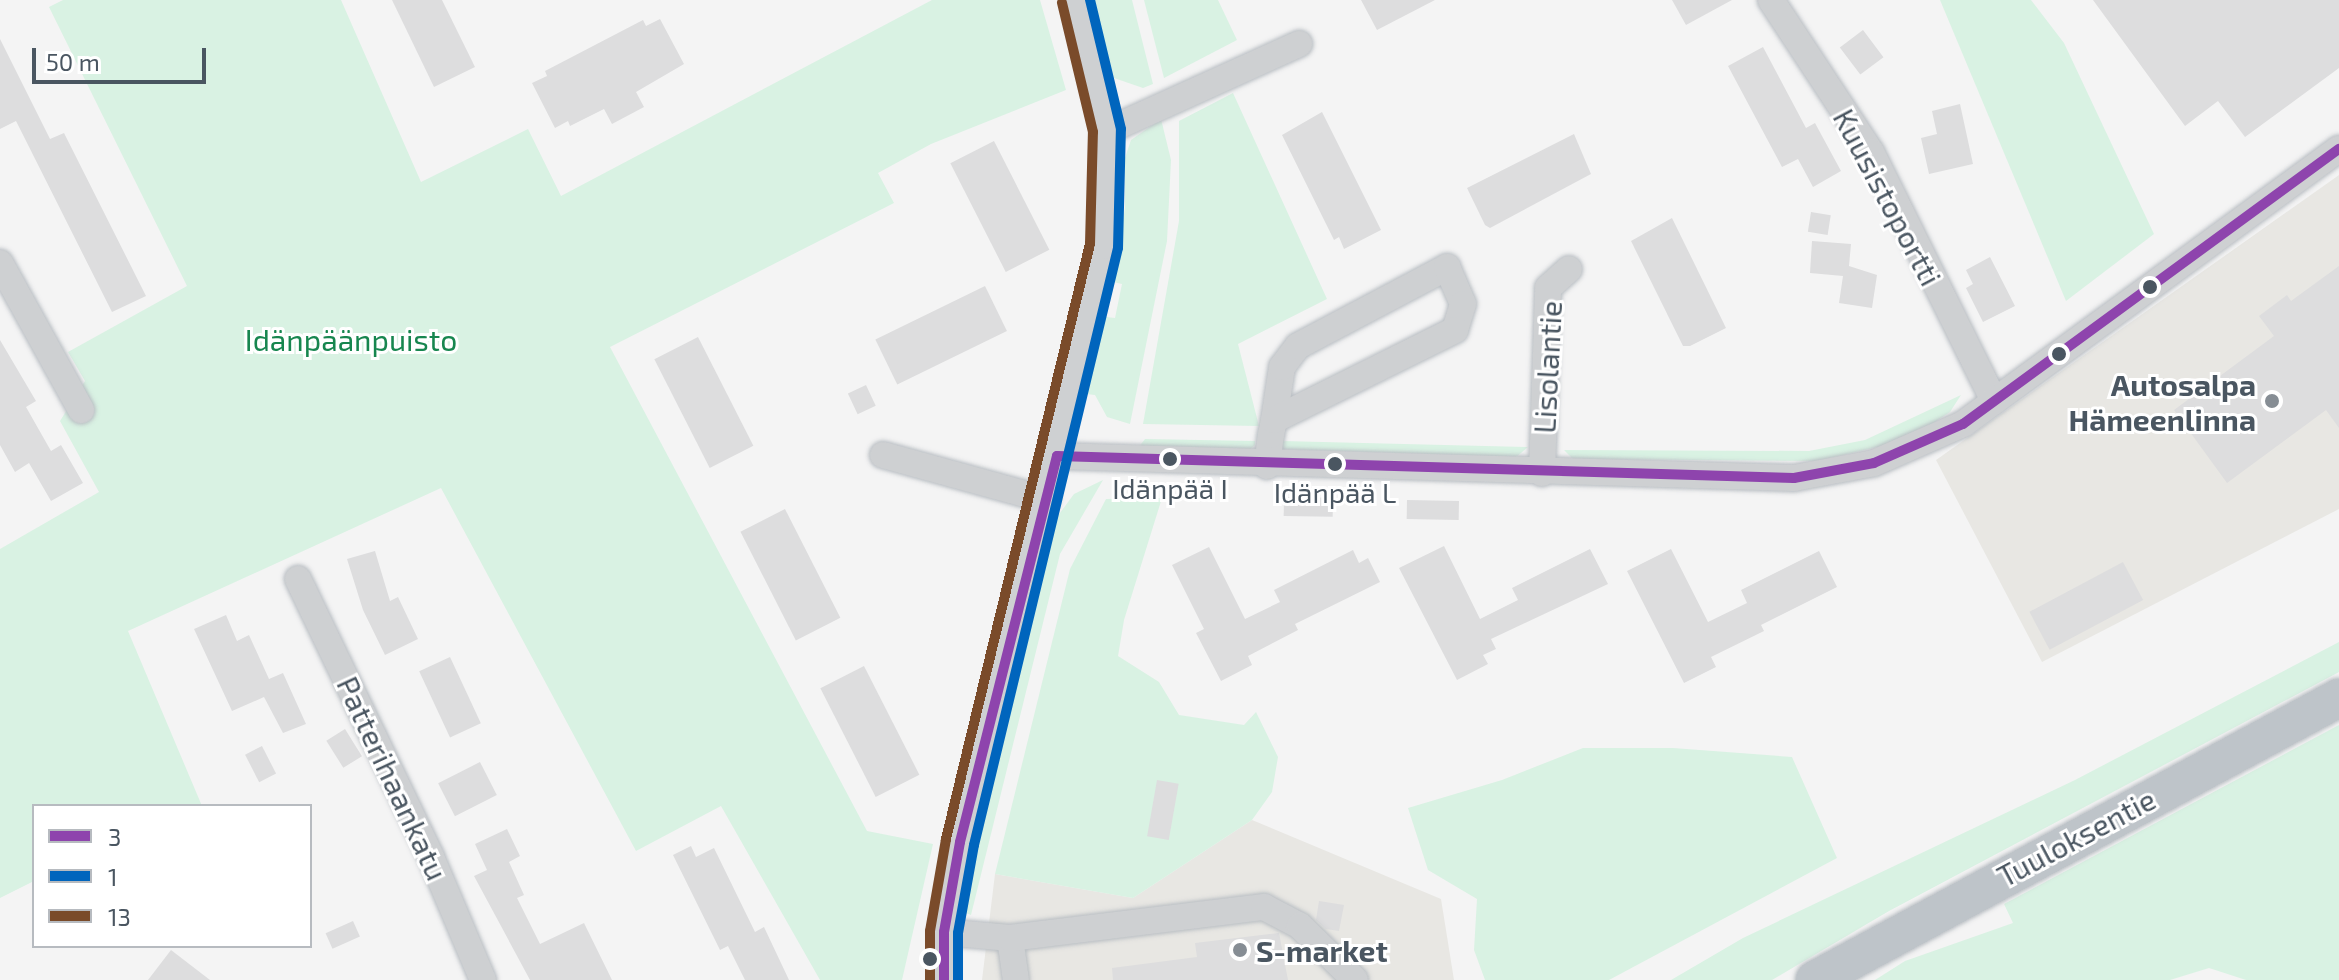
<!DOCTYPE html>
<meta charset="utf-8">
<style>
body{margin:0}
#map{position:relative;width:2339px;height:980px;overflow:hidden;background:#f4f4f4;font-family:"Exo 2",sans-serif}
div>[style]{position:absolute}
.commercial>*{inset:0;background:#e8e7e3}
.green>*{inset:0;background:#d9f2e3}
.building>*{inset:0;background:#ddddde;transform-origin:0 0}
.roads{filter:drop-shadow(0 0 2px #b9bec3) drop-shadow(0 0 2px #b9bec3)}
.minor>*{height:26px;margin:-13px;padding:0 13px;transform-origin:13px;border-radius:13px;background:#ced0d2}
.highway>*{height:38px;margin:-19px;padding:0 19px;transform-origin:19px;border-radius:19px;background:#bec4c9}
.bus-1>*{height:10px;margin:-5px;padding:0 5px;transform-origin:5px;border-radius:5px;background:#8e44ad}
.bus-2>*{height:10px;margin:-5px;padding:0 5px;transform-origin:5px;border-radius:5px;background:#0065bd}
.bus-3>*{height:10px;margin:-5px;padding:0 5px;transform-origin:5px;border-radius:5px;background:#7a4b2a}
.dots>*{width:22px;height:22px;translate:-50% -50%;box-sizing:border-box;border:4px solid #fff;border-radius:50%}
span{translate:-50% -50%;white-space:nowrap;text-align:center;line-height:1.15;-webkit-text-stroke:6px #fff;paint-order:stroke}
.bus-label{font-size:28px;color:#4a5661}
.street-label{font-size:30px;color:#4a5661}
.park-label{font-size:30px;color:#17864f}
.poi-label{font-size:30px;color:#4a5661;font-weight:700}
.right{translate:-100% -50%;text-align:right}
.left{translate:0 -50%;text-align:left}
.legend{position:absolute;left:32px;top:804px;width:280px;height:144px;box-sizing:border-box;background:#fff;border:2px solid #b7bbc0;margin:0;padding:10px 14px;list-style:none;font-size:24px;color:#4a5661}
.legend li{display:flex;align-items:center;gap:16px;height:40px}
.legend b{width:40px;border:2px solid #b7bbc0}
.scale{position:absolute;left:32px;top:48px;width:174px;height:36px;box-sizing:border-box;border:4px solid #4a5661;border-top:0;padding-left:10px;font-size:24px;line-height:28px;white-space:nowrap;color:#4a5661;-webkit-text-stroke:6px #fff;paint-order:stroke}
</style>
<div id="map">
<div class="commercial">
<i style="clip-path:polygon(2339px 175px,2339px 509px,2042px 662px,1936px 460px)"></i>
<i style="clip-path:polygon(1252px 820px,1441px 899px,1454px 980px,982px 980px,995px 874px,1133px 898px)"></i>
</div>
<div class="green">
<i style="clip-path:polygon(63px 0,341px 0,421px 182px,528px 129px,561px 196px,932px 0,1040px 0,1066px 90px,931px 144px,878px 173px,894px 203px,610px 347px,867px 831px,933px 844px,902px 980px,820px 980px,721px 806px,636px 851px,441px 488px,128px 631px,202px 806px,34px 806px,34px 881px,0 898px,0 549px,99px 492px,60px 421px,85px 381px,68px 352px,187px 286px,49px 7px)"></i>
<i style="clip-path:polygon(1092px 0,1132px 0,1153px 84px,1143px 88px,1114px 78px)"></i>
<i style="clip-path:polygon(1144px 0,1218px 0,1237px 40px,1164px 78px)"></i>
<i style="clip-path:polygon(1940px 0,2031px 0,2064px 43px,2154px 234px,2066px 301px)"></i>
<i style="clip-path:polygon(1233px 93px,1327px 299px,1238px 344px,1259px 426px,1143px 424px,1179px 221px,1179px 121px)"></i>
<i style="clip-path:polygon(1161px 119px,1171px 160px,1167px 241px,1130px 424px,1107px 417px,1095px 395px,1086px 394px,1106px 317px,1115px 318px,1122px 284px,1113px 282px,1125px 208px,1125px 158px,1131px 140px)"></i>
<i style="clip-path:polygon(1961px 395px,1950px 412px,1926px 428px,1886px 445px,1817px 461px,1573px 459px,1564px 450px,1809px 451px,1865px 440px)"></i>
<i style="clip-path:polygon(1145px 439px,1255px 441px,1255px 445px,1248px 451px,1138px 448px)"></i>
<i style="clip-path:polygon(1282px 441px,1528px 447px,1516px 457px,1281px 449px)"></i>
<i style="clip-path:polygon(1103px 480px,1060px 554px,971px 915px,963px 912px,971px 861px,1054px 521px,1074px 494px)"></i>
<i style="clip-path:polygon(1162px 498px,1124px 620px,1118px 656px,1159px 682px,1179px 715px,1244px 725px,1256px 712px,1278px 757px,1272px 792px,1252px 820px,1133px 898px,995px 874px,1070px 569px,1106px 499px)"></i>
<i style="clip-path:polygon(2339px 642px,2339px 672px,1889px 911px,1772px 980px,1671px 980px,1743px 938px,2075px 780px)"></i>
<i style="clip-path:polygon(2339px 725px,2339px 980px,2246px 980px,2209px 968px,2170px 980px,1875px 980px,1905px 961px,2013px 923px,2004px 904px)"></i>
<i style="clip-path:polygon(1583px 748px,1673px 748px,1792px 757px,1837px 858px,1609px 980px,1485px 980px,1474px 950px,1477px 899px,1428px 870px,1408px 808px,1502px 780px)"></i>
</div>
<div class="building">
<i style="clip-path:polygon(392px 0,442px 0,475px 67px,434px 87px)"></i>
<i style="clip-path:polygon(1361px 0,1435px 0,1377px 30px)"></i>
<i style="clip-path:polygon(1672px 0,1732px 0,1686px 25px)"></i>
<i style="clip-path:polygon(2093px 0,2339px 0,2339px 68px,2245px 137px,2218px 101px,2185px 126px)"></i>
<i style="clip-path:polygon(660px 19px,684px 64px,636px 92px,644px 107px,612px 124px,604px 109px,570px 126px,568px 121px,555px 128px,532px 83px,547px 76px,545px 71px,643px 20px,646px 26px)"></i>
<i style="left:1863px;top:30px;width:34px;height:29px;rotate:53deg"></i>
<i style="clip-path:polygon(0 39px,50px 139px,64px 133px,146px 296px,112px 312px,16px 121px,0 129px)"></i>
<i style="clip-path:polygon(1763px 47px,1806px 128px,1815px 123px,1841px 171px,1813px 187px,1798px 159px,1782px 167px,1728px 66px)"></i>
<i style="clip-path:polygon(1960px 104px,1973px 164px,1929px 174px,1921px 138px,1937px 134px,1932px 111px)"></i>
<i style="clip-path:polygon(1322px 112px,1381px 230px,1344px 249px,1339px 237px,1334px 240px,1282px 135px)"></i>
<i style="clip-path:polygon(1574px 134px,1591px 174px,1490px 228px,1485px 225px,1467px 188px)"></i>
<i style="left:994px;top:141px;width:122px;height:49px;rotate:63deg"></i>
<i style="left:1811px;top:212px;width:20px;height:20px;rotate:9deg"></i>
<i style="clip-path:polygon(1672px 218px,1726px 328px,1690px 346px,1683px 346px,1631px 241px)"></i>
<i style="clip-path:polygon(1812px 241px,1851px 244px,1849px 266px,1877px 275px,1872px 308px,1839px 303px,1843px 276px,1810px 273px)"></i>
<i style="clip-path:polygon(1990px 257px,2015px 306px,1983px 322px,1966px 288px,1973px 284px,1966px 270px)"></i>
<i style="clip-path:polygon(2339px 266px,2339px 428px,2326px 410px,2227px 483px,2174px 410px,2274px 336px,2259px 316px,2287px 295px,2291px 301px)"></i>
<i style="left:985px;top:286px;width:50px;height:122px;rotate:64deg"></i>
<i style="left:698px;top:337px;width:122px;height:49px;rotate:63deg"></i>
<i style="clip-path:polygon(0 340px,36px 401px,26px 407px,51px 451px,61px 445px,83px 483px,51px 501px,29px 463px,15px 472px,0 445px)"></i>
<i style="left:866px;top:385px;width:23px;height:20px;rotate:65deg"></i>
<i style="left:1284px;top:497px;width:49px;height:19px;rotate:1deg"></i>
<i style="left:1407px;top:500px;width:52px;height:19px;rotate:1deg"></i>
<i style="left:785px;top:509px;width:122px;height:50px;rotate:63deg"></i>
<i style="clip-path:polygon(1444px 546px,1480px 619px,1518px 600px,1512px 588px,1590px 549px,1608px 584px,1491px 639px,1496px 649px,1483px 655px,1488px 664px,1457px 680px,1399px 568px)"></i>
<i style="clip-path:polygon(1209px 547px,1245px 619px,1280px 602px,1274px 590px,1353px 550px,1359px 563px,1368px 558px,1380px 582px,1295px 624px,1298px 630px,1248px 656px,1252px 665px,1221px 681px,1196px 633px,1204px 629px,1172px 565px)"></i>
<i style="clip-path:polygon(1671px 549px,1708px 622px,1747px 603px,1741px 590px,1819px 551px,1837px 587px,1761px 625px,1764px 631px,1711px 657px,1716px 667px,1684px 683px,1627px 571px)"></i>
<i style="clip-path:polygon(375px 551px,390px 601px,398px 597px,418px 639px,385px 655px,363px 610px,347px 559px)"></i>
<i style="left:2123px;top:562px;width:43px;height:106px;rotate:62deg"></i>
<i style="clip-path:polygon(226px 615px,237px 641px,249px 635px,269px 679px,283px 673px,306px 724px,283px 733px,264px 697px,232px 711px,194px 629px)"></i>
<i style="left:450px;top:657px;width:73px;height:34px;rotate:65deg"></i>
<i style="left:864px;top:666px;width:122px;height:49px;rotate:63deg"></i>
<i style="left:345px;top:729px;width:32px;height:22px;rotate:58deg"></i>
<i style="left:262px;top:746px;width:31px;height:19px;rotate:63deg"></i>
<i style="left:480px;top:762px;width:37px;height:47px;rotate:63deg"></i>
<i style="left:1157px;top:780px;width:22px;height:57px;rotate:10deg"></i>
<i style="clip-path:polygon(507px 829px,520px 856px,509px 862px,524px 895px,517px 898px,540px 944px,584px 923px,612px 980px,530px 980px,474px 876px,487px 870px,475px 844px)"></i>
<i style="clip-path:polygon(691px 846px,696px 857px,714px 848px,755px 932px,764px 927px,789px 980px,745px 980px,728px 946px,720px 950px,673px 855px)"></i>
<i style="clip-path:polygon(1319px 901px,1344px 905px,1339px 931px,1326px 929px,1316px 920px)"></i>
<i style="left:353px;top:921px;width:17px;height:30px;rotate:66deg"></i>
<i style="clip-path:polygon(1279px 933px,1288px 980px,1113px 980px,1112px 968px,1197px 957px,1195px 943px)"></i>
<i style="clip-path:polygon(171px 950px,210px 980px,148px 980px)"></i>
</div>
<div class="roads">
<div class="minor">
<i style="left:1771px;top:0;width:182px;rotate:56.7deg"></i>
<i style="left:1871px;top:152px;width:278px;rotate:63.7deg"></i>
<i style="left:1107px;top:131px;width:211px;rotate:-24.4deg"></i>
<i style="left:0;top:263px;width:168px;rotate:61.1deg"></i>
<i style="left:883px;top:455px;width:169px;rotate:15.4deg"></i>
<i style="left:1057px;top:456px;width:737px;rotate:1.71deg"></i>
<i style="left:1794px;top:478px;width:81px;rotate:-10.6deg"></i>
<i style="left:1874px;top:463px;width:97px;rotate:-23.7deg"></i>
<i style="left:1963px;top:424px;width:466px;rotate:-36.2deg"></i>
<i style="left:1267px;top:466px;width:31px;rotate:-83deg"></i>
<i style="left:1271px;top:435px;width:15px;rotate:-79deg"></i>
<i style="left:1274px;top:420px;width:54px;rotate:-81.4deg"></i>
<i style="left:1282px;top:367px;width:26px;rotate:-53deg"></i>
<i style="left:1298px;top:346px;width:169px;rotate:-27.9deg"></i>
<i style="left:1447px;top:267px;width:40px;rotate:66.6deg"></i>
<i style="left:1463px;top:304px;width:27px;rotate:107deg"></i>
<i style="left:1455px;top:330px;width:202px;rotate:153.6deg"></i>
<i style="left:1542px;top:473px;width:185px;rotate:-88.1deg"></i>
<i style="left:1548px;top:288px;width:28px;rotate:-42deg"></i>
<i style="left:298px;top:579px;width:308px;rotate:64.4deg"></i>
<i style="left:431px;top:857px;width:134px;rotate:67.1deg"></i>
<i style="left:944px;top:932px;width:66px;rotate:5.2deg"></i>
<i style="left:1010px;top:938px;width:42px;rotate:81.9deg"></i>
<i style="left:1010px;top:938px;width:256px;rotate:-7deg"></i>
<i style="left:1264px;top:907px;width:41px;rotate:27.8deg"></i>
<i style="left:1300px;top:926px;width:77px;rotate:44.5deg"></i>
<i style="left:944px;top:980px;width:48px;rotate:-90deg"></i>
<i style="left:944px;top:932px;width:91px;rotate:-79.9deg"></i>
<i style="left:960px;top:842px;width:613px;rotate:-76.42deg"></i>
<i style="left:1104px;top:246px;width:115px;rotate:-88.5deg"></i>
<i style="left:1107px;top:131px;width:135px;rotate:-103.3deg"></i>
</div>
<div class="highway">
<i style="left:1815px;top:980px;width:595px;rotate:-28.29deg"></i>
</div>
</div>
<div class="bus-1">
<i style="left:1057px;top:456px;width:737px;rotate:1.71deg"></i>
<i style="left:1794px;top:478px;width:81px;rotate:-10.6deg"></i>
<i style="left:1874px;top:463px;width:97px;rotate:-23.7deg"></i>
<i style="left:1963px;top:424px;width:466px;rotate:-36.2deg"></i>
<i style="left:944px;top:980px;width:48px;rotate:-90deg"></i>
<i style="left:944px;top:932px;width:91px;rotate:-79.9deg"></i>
<i style="left:960px;top:842px;width:398px;rotate:-75.9deg"></i>
</div>
<div class="bus-2">
<i style="left:958px;top:980px;width:47px;rotate:-90deg"></i>
<i style="left:958px;top:933px;width:89px;rotate:-79.7deg"></i>
<i style="left:974px;top:845px;width:614px;rotate:-76.44deg"></i>
<i style="left:1118px;top:248px;width:119px;rotate:-88.6deg"></i>
<i style="left:1121px;top:129px;width:133px;rotate:-103.5deg"></i>
</div>
<div class="bus-3">
<i style="left:930px;top:980px;width:49px;rotate:-90deg"></i>
<i style="left:930px;top:931px;width:93px;rotate:-80.1deg"></i>
<i style="left:946px;top:839px;width:612px;rotate:-76.4deg"></i>
<i style="left:1090px;top:244px;width:112px;rotate:-88.5deg"></i>
<i style="left:1093px;top:132px;width:133px;rotate:-103.5deg"></i>
</div>
<div class="dots">
<i style="left:2150px;top:287px;background:#4a5661"></i>
<i style="left:2059px;top:354px;background:#4a5661"></i>
<i style="left:2272px;top:401px;background:#868d94"></i>
<i style="left:1170px;top:459px;background:#4a5661"></i>
<i style="left:1335px;top:464px;background:#4a5661"></i>
<i style="left:1240px;top:950px;background:#868d94"></i>
<i style="left:930px;top:959px;background:#4a5661"></i>
</div>
<div class="bus-label">
<span style="left:1170px;top:488px">Idänpää I</span>
<span style="left:1335px;top:492px">Idänpää L</span>
</div>
<div class="street-label">
<span style="left:1888px;top:197px;rotate:62deg">Kuusistoportti</span>
<span style="left:1547px;top:367px;rotate:-87deg">Lisolantie</span>
<span style="left:393px;top:778px;rotate:65deg">Patterihaankatu</span>
<span style="left:2076px;top:837px;rotate:-28deg">Tuuloksentie</span>
</div>
<div class="park-label">
<span style="left:351px;top:339px">Idänpäänpuisto</span>
</div>
<div class="poi-label">
<span class="right" style="left:2256px;top:401px">Autosalpa<br>Hämeenlinna</span>
<span class="left" style="left:1256px;top:950px">S-market</span>
</div>
<ul class="legend">
<li><b style="height:10px;background:#8e44ad"></b>3</li>
<li><b style="height:10px;background:#0065bd"></b>1</li>
<li><b style="height:10px;background:#7a4b2a"></b>13</li>
</ul>
<div class="scale">50 m</div>
</div>
